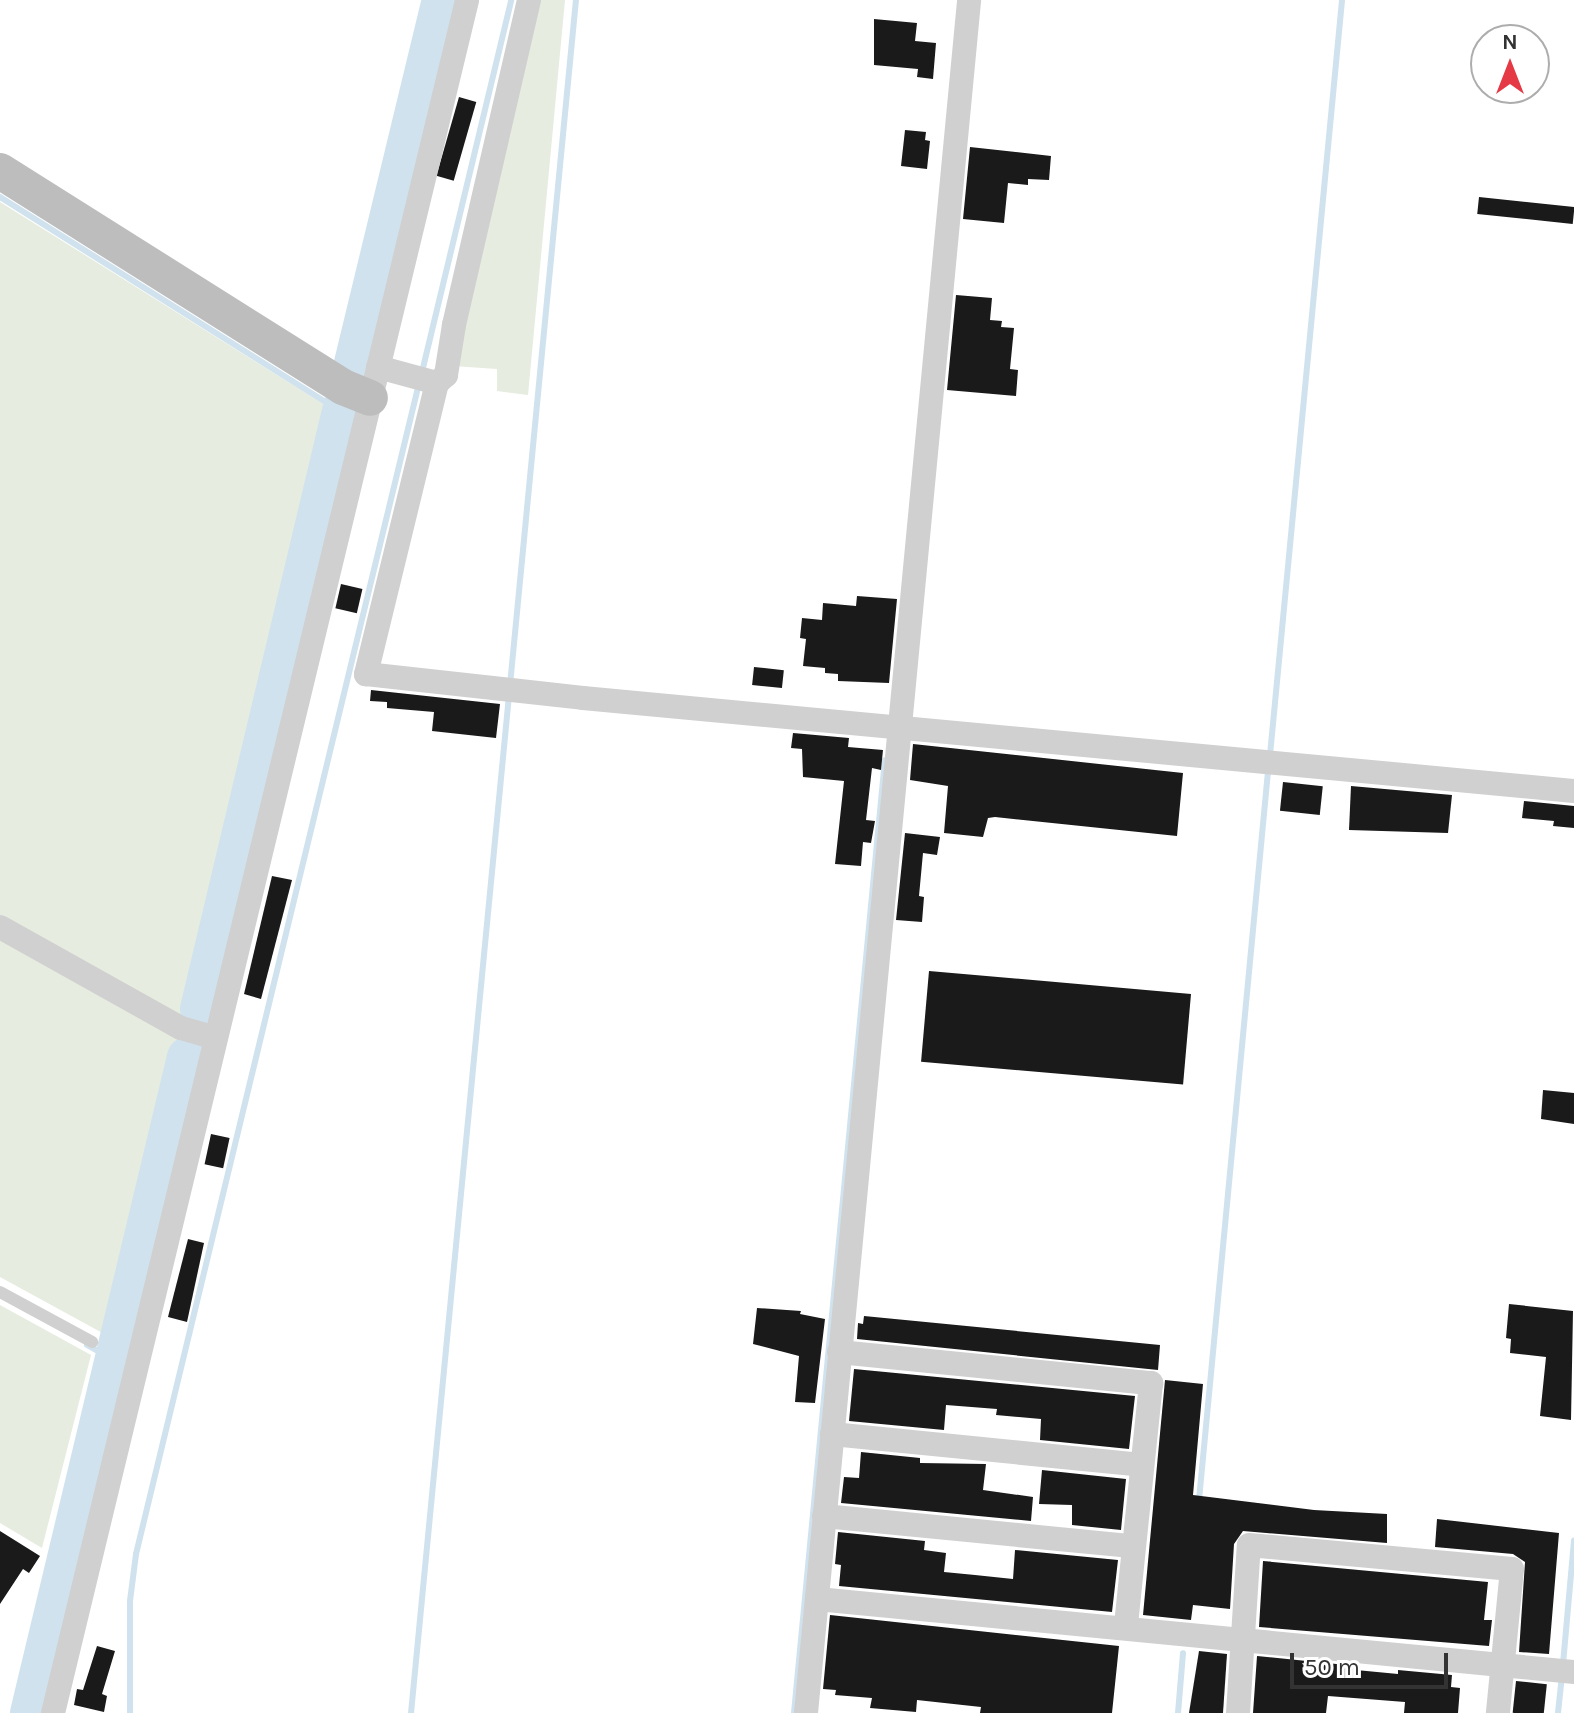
<!DOCTYPE html>
<style>
body{margin:0}
#map{position:relative;width:1574px;height:1713px;overflow:hidden;background:#fff;font-family:Karla,sans-serif}
div>[style]{position:absolute}
.green>*{inset:0;background:#e6ecdf}
.stream>*{height:6px;margin:-3px;padding:0 3px;transform-origin:3px;border-radius:3px;background:#cfe2ee}
.river>*{height:38px;margin:-19px;padding:0 19px;transform-origin:19px;border-radius:19px;background:#cfe2ee}
.building>*{inset:0;background:#1a1a1a;transform-origin:0 0}
.lane>*{height:12px;margin:-6px;padding:0 6px;transform-origin:6px;border-radius:6px;background:#d0d0d0}
.street>*{height:24px;margin:-12px;padding:0 12px;transform-origin:12px;border-radius:12px;background:#d0d0d0}
.secondary>*{height:36px;margin:-18px;padding:0 18px;transform-origin:18px;border-radius:18px;background:#bdbdbd}
span{translate:-50% -50%;white-space:nowrap;text-align:center;line-height:1.15;-webkit-text-stroke:8px #fff;paint-order:stroke}
.north{position:absolute;left:1470px;top:24px;width:80px;height:80px;box-sizing:border-box;background:#fff;border:2px solid #adadad;border-radius:50%;rotate:0deg;font-size:22px;font-weight:700;line-height:32px;text-align:center;color:#333}
.north::after{content:'';display:block;margin:auto;width:28px;height:36px;background:#e63946;clip-path:polygon(50% 0,100% 100%,50% 72%,0 100%)}
.scale{position:absolute;left:1290px;top:1653px;width:158px;height:36px;box-sizing:border-box;border:4px solid #333;border-top:0;padding-left:10px;font-size:24px;line-height:28px;white-space:nowrap;color:#333;-webkit-text-stroke:6px #fff;paint-order:stroke}
</style>
<div id="map">
<div class="green">
<i style="clip-path:polygon(534px 0,565px 0,528px 395px,497px 391px,497px 369px,453px 366px)"></i>
<i style="clip-path:polygon(0 202px,333px 410px,184px 1020px,0 920px)"></i>
<i style="clip-path:polygon(0 940px,181px 1040px,108px 1336px,0 1277px)"></i>
<i style="clip-path:polygon(0 1305px,91px 1355px,42px 1548px,0 1523px)"></i>
</div>
<div class="stream">
<i style="left:431px;top:0;width:10px;rotate:29deg"></i>
<i style="left:0;top:197px;width:403px;rotate:32.2deg"></i>
<i style="left:422px;top:372px;width:382px;rotate:-76.5deg"></i>
<i style="left:510px;top:685px;width:688px;rotate:-84.5deg"></i>
<i style="left:1270px;top:755px;width:758px;rotate:-84.55deg"></i>
<i style="left:87px;top:1345px;width:31px;rotate:29deg"></i>
<i style="left:1199px;top:1500px;width:732px;rotate:-84.59deg"></i>
<i style="left:1563px;top:1664px;width:124px;rotate:-84.9deg"></i>
<i style="left:130px;top:1713px;width:112px;rotate:-90deg"></i>
<i style="left:130px;top:1601px;width:47px;rotate:-82.7deg"></i>
<i style="left:136px;top:1554px;width:1205px;rotate:-76.41deg"></i>
<i style="left:411px;top:1713px;width:1022px;rotate:-84.5deg"></i>
<i style="left:794px;top:1713px;width:957px;rotate:-84.55deg"></i>
<i style="left:1178px;top:1713px;width:60px;rotate:-85.2deg"></i>
<i style="left:1558px;top:1713px;width:38px;rotate:-84deg"></i>
</div>
<div class="river">
<i style="left:353px;top:363px;width:374px;rotate:-76.4deg"></i>
<i style="left:199px;top:1009px;width:619px;rotate:-76.64deg"></i>
<i style="left:29px;top:1713px;width:675px;rotate:-76.54deg"></i>
</div>
<div class="building">
<i style="clip-path:polygon(874px 19px,917px 23px,915px 41px,936px 43px,933px 79px,917px 77px,918px 69px,874px 65px)"></i>
<i style="left:459px;top:97px;width:18px;height:82px;rotate:16deg"></i>
<i style="clip-path:polygon(905px 130px,926px 132px,925px 140px,930px 141px,927px 169px,901px 166px)"></i>
<i style="clip-path:polygon(970px 147px,1051px 156px,1049px 180px,1028px 179px,1028px 185px,1008px 183px,1004px 223px,963px 219px)"></i>
<i style="left:1479px;top:197px;width:96px;height:17px;rotate:6deg"></i>
<i style="clip-path:polygon(956px 295px,992px 298px,990px 320px,1002px 321px,1001px 327px,1014px 328px,1010px 369px,1018px 370px,1016px 396px,947px 390px)"></i>
<i style="left:341px;top:584px;width:22px;height:25px;rotate:13deg"></i>
<i style="clip-path:polygon(857px 596px,897px 599px,889px 683px,838px 681px,838px 674px,825px 673px,825px 668px,803px 666px,806px 639px,800px 638px,802px 618px,822px 620px,823px 603px,856px 606px)"></i>
<i style="left:754px;top:667px;width:30px;height:18px;rotate:6deg"></i>
<i style="clip-path:polygon(371px 690px,500px 704px,496px 738px,432px 731px,434px 712px,387px 708px,387px 702px,370px 701px)"></i>
<i style="clip-path:polygon(793px 733px,849px 738px,848px 747px,883px 750px,881px 770px,872px 768px,866px 820px,875px 821px,871px 843px,863px 842px,861px 866px,835px 864px,844px 781px,803px 777px,802px 749px,791px 748px)"></i>
<i style="clip-path:polygon(913px 744px,1183px 773px,1177px 836px,995px 817px,988px 818px,983px 837px,944px 833px,948px 786px,910px 780px)"></i>
<i style="left:1283px;top:782px;width:40px;height:29px;rotate:6deg"></i>
<i style="clip-path:polygon(1351px 786px,1452px 795px,1448px 833px,1349px 830px)"></i>
<i style="clip-path:polygon(1524px 801px,1574px 806px,1574px 828px,1553px 826px,1554px 821px,1522px 818px)"></i>
<i style="clip-path:polygon(905px 833px,940px 837px,937px 855px,923px 853px,919px 896px,924px 897px,922px 922px,896px 920px)"></i>
<i style="clip-path:polygon(272px 876px,292px 880px,261px 999px,244px 994px)"></i>
<i style="left:929px;top:971px;width:263px;height:91px;rotate:5deg"></i>
<i style="clip-path:polygon(1543px 1090px,1574px 1093px,1574px 1124px,1541px 1119px)"></i>
<i style="left:211px;top:1134px;width:19px;height:31px;rotate:12deg"></i>
<i style="clip-path:polygon(188px 1239px,204px 1243px,187px 1322px,168px 1317px)"></i>
<i style="clip-path:polygon(1509px 1304px,1573px 1311px,1571px 1420px,1540px 1416px,1546px 1357px,1510px 1353px,1511px 1339px,1506px 1338px)"></i>
<i style="clip-path:polygon(757px 1308px,801px 1311px,800px 1314px,825px 1319px,815px 1403px,795px 1402px,799px 1356px,753px 1344px)"></i>
<i style="clip-path:polygon(864px 1316px,1160px 1345px,1158px 1370px,857px 1339px,858px 1323px,863px 1324px)"></i>
<i style="clip-path:polygon(854px 1369px,1135px 1396px,1129px 1449px,1040px 1440px,1041px 1419px,996px 1415px,997px 1409px,946px 1405px,944px 1430px,849px 1421px)"></i>
<i style="clip-path:polygon(1165px 1380px,1203px 1384px,1193px 1495px,1314px 1510px,1387px 1514px,1387px 1543px,1243px 1531px,1234px 1544px,1230px 1609px,1193px 1605px,1191px 1620px,1143px 1615px)"></i>
<i style="clip-path:polygon(861px 1452px,920px 1458px,920px 1463px,986px 1464px,983px 1490px,1033px 1497px,1031px 1521px,841px 1503px,844px 1477px,859px 1478px)"></i>
<i style="clip-path:polygon(1042px 1470px,1126px 1479px,1121px 1530px,1072px 1525px,1072px 1505px,1039px 1504px)"></i>
<i style="clip-path:polygon(1437px 1519px,1559px 1533px,1549px 1654px,1519px 1652px,1525px 1562px,1513px 1554px,1435px 1547px)"></i>
<i style="clip-path:polygon(0 1531px,40px 1556px,29px 1573px,23px 1569px,0 1604px)"></i>
<i style="clip-path:polygon(838px 1532px,925px 1541px,924px 1550px,946px 1553px,944px 1572px,975px 1575px,1013px 1579px,1015px 1550px,1118px 1560px,1112px 1612px,839px 1586px,841px 1565px,835px 1564px)"></i>
<i style="clip-path:polygon(1263px 1561px,1488px 1582px,1484px 1620px,1492px 1620px,1489px 1646px,1259px 1627px)"></i>
<i style="clip-path:polygon(830px 1615px,1119px 1646px,1112px 1713px,980px 1713px,981px 1707px,917px 1700px,916px 1712px,870px 1708px,872px 1698px,835px 1695px,836px 1690px,823px 1689px)"></i>
<i style="clip-path:polygon(97px 1646px,115px 1651px,102px 1694px,107px 1696px,104px 1712px,74px 1705px,77px 1689px,83px 1690px)"></i>
<i style="clip-path:polygon(1199px 1651px,1227px 1654px,1223px 1713px,1189px 1713px)"></i>
<i style="clip-path:polygon(1257px 1656px,1356px 1666px,1356px 1670px,1398px 1674px,1398px 1670px,1452px 1675px,1451px 1687px,1460px 1688px,1458px 1713px,1404px 1713px,1405px 1702px,1328px 1696px,1326px 1713px,1253px 1713px)"></i>
<i style="left:1516px;top:1681px;width:31px;height:32px;rotate:6deg"></i>
</div>
<div class="lane">
<i style="left:0;top:1292px;width:105px;rotate:28.5deg"></i>
</div>
<div class="street">
<i style="left:529px;top:0;width:334px;rotate:103deg"></i>
<i style="left:454px;top:325px;width:51px;rotate:99.1deg"></i>
<i style="left:446px;top:375px;width:12px;rotate:138deg"></i>
<i style="left:437px;top:383px;width:300px;rotate:103.7deg"></i>
<i style="left:366px;top:674px;width:218px;rotate:6.3deg"></i>
<i style="left:583px;top:698px;width:995px;rotate:5.36deg"></i>
<i style="left:378px;top:367px;width:61px;rotate:15.2deg"></i>
<i style="left:0;top:927px;width:207px;rotate:29.2deg"></i>
<i style="left:181px;top:1028px;width:35px;rotate:16deg"></i>
<i style="left:839px;top:1352px;width:314px;rotate:5.7deg"></i>
<i style="left:1151px;top:1383px;width:245px;rotate:95.9deg"></i>
<i style="left:832px;top:1434px;width:311px;rotate:5.7deg"></i>
<i style="left:824px;top:1516px;width:309px;rotate:5.6deg"></i>
<i style="left:817px;top:1599px;width:761px;rotate:5.51deg"></i>
<i style="left:53px;top:1713px;width:1762px;rotate:-76.41deg"></i>
<i style="left:806px;top:1713px;width:1721px;rotate:-84.56deg"></i>
<i style="left:1238px;top:1713px;width:168px;rotate:-86.3deg"></i>
<i style="left:1249px;top:1545px;width:264px;rotate:5.2deg"></i>
<i style="left:1512px;top:1569px;width:145px;rotate:95.6deg"></i>
</div>
<div class="secondary">
<i style="left:0;top:171px;width:405px;rotate:32.2deg"></i>
<i style="left:343px;top:387px;width:29px;rotate:22deg"></i>
</div>
<div class="north">N</div>
<div class="scale">50 m</div>
</div>
